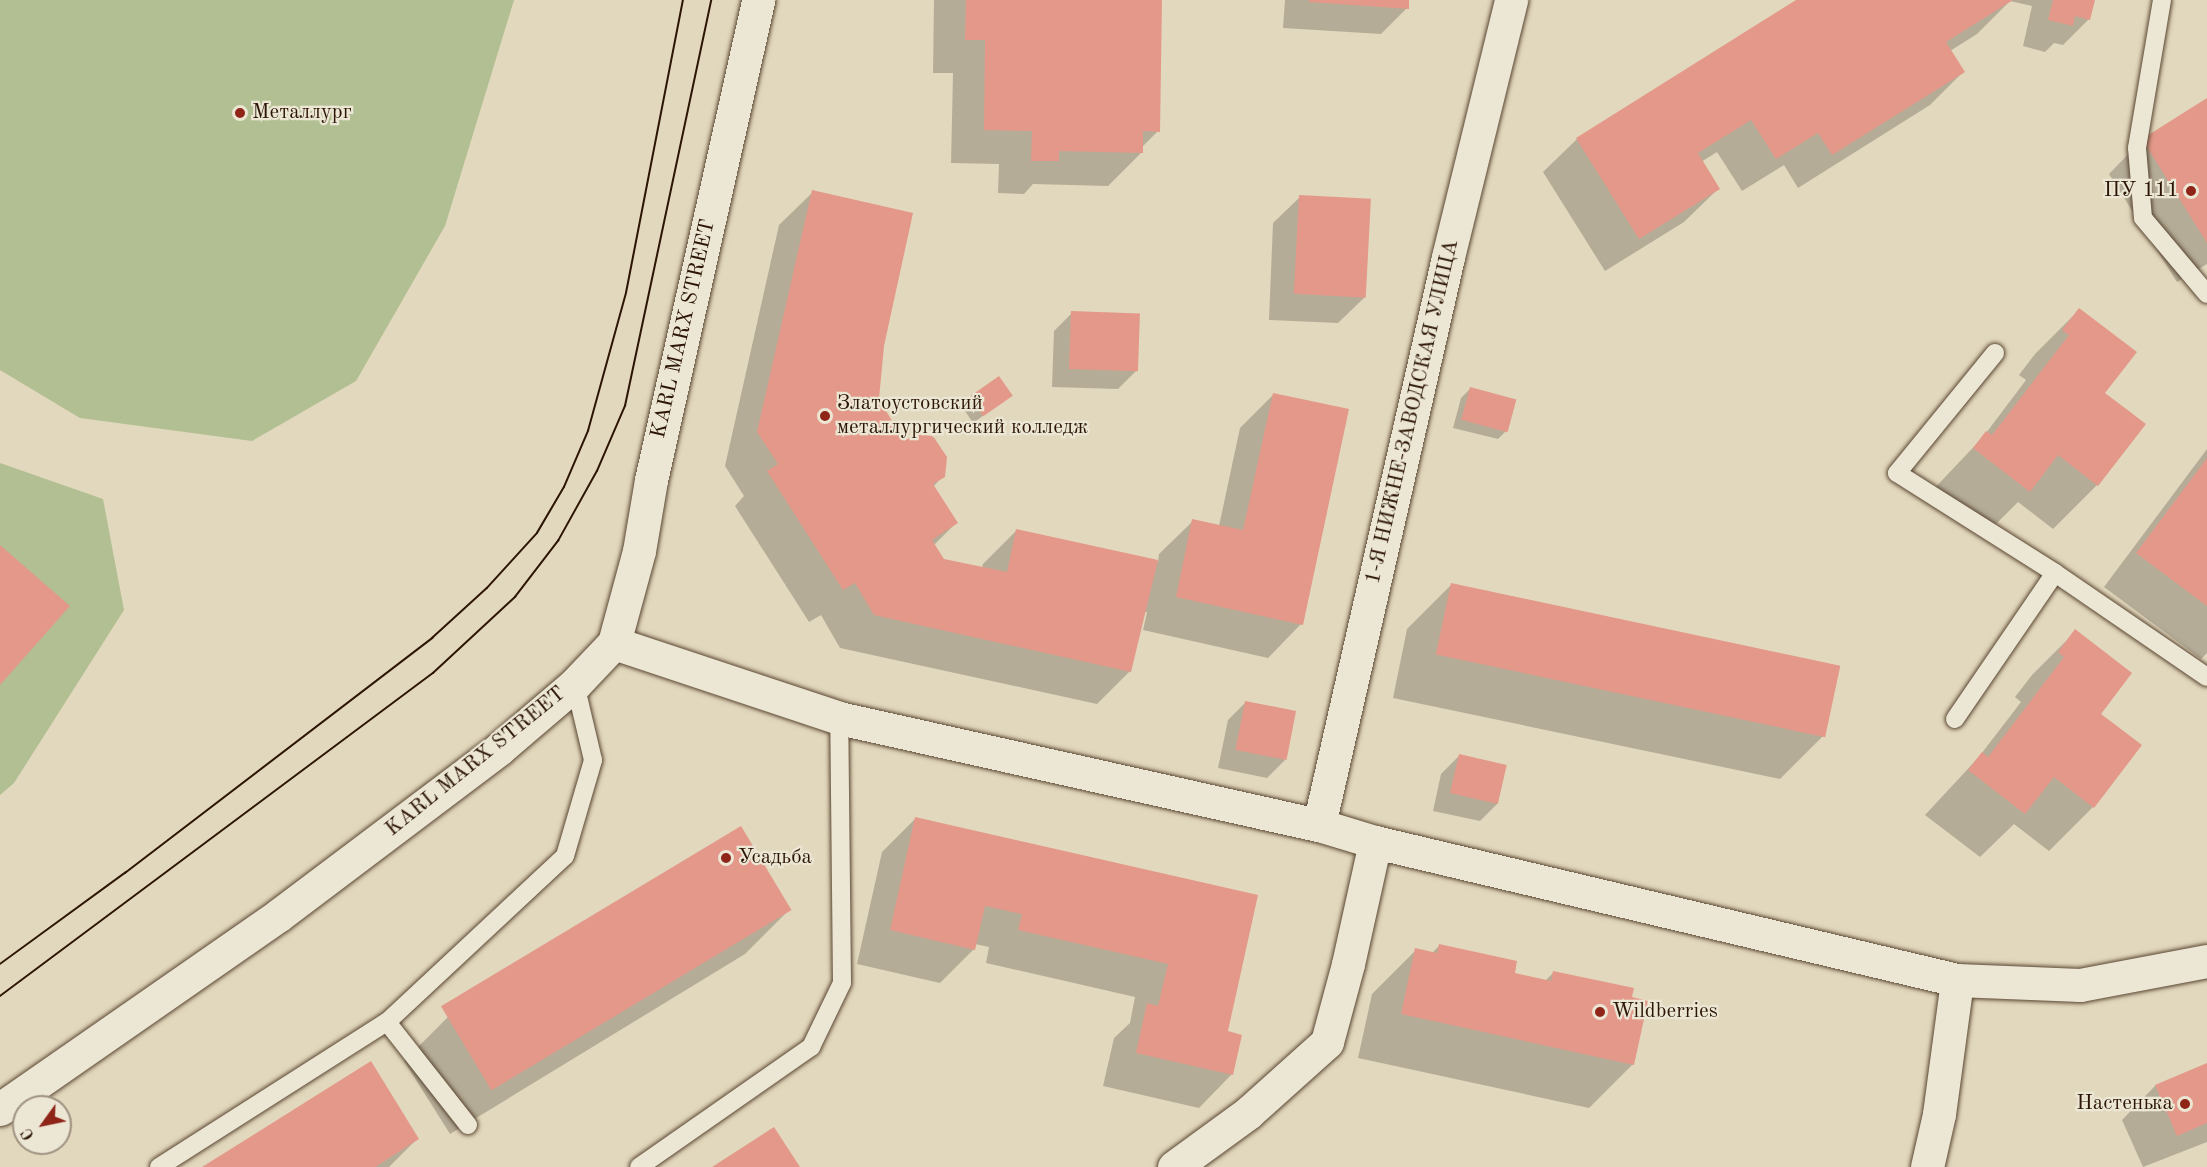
<!DOCTYPE html>
<meta charset="utf-8">
<style>
body{margin:0}
#map{position:relative;width:2207px;height:1167px;overflow:hidden;background:#e2d8bd;font-family:"Old Standard TT",serif}
div>[style]{position:absolute}
.green>*{inset:0;background:#b2bf92}
.shadow>*{inset:0;background:#0003}
.building>*{inset:0;background:#e39889;transform-origin:0 0}
.roads{filter:drop-shadow(0 0 2px #5a4632) drop-shadow(0 0 2px #5a4632)}
.service>*{height:18px;margin:-9px;padding:0 9px;transform-origin:9px;border-radius:9px;background:#ece6d4}
.minor>*{height:33px;margin:-16.5px;padding:0 16.5px;transform-origin:16.5px;border-radius:16.5px;background:#ece6d4}
.secondary>*{height:33px;margin:-16.5px;padding:0 16.5px;transform-origin:16.5px;border-radius:16.5px;background:#ece6d4}
.tram>*{height:1.5px;margin:-0.75px;padding:0 0.75px;transform-origin:0.75px;border-radius:0.75px;background:#2c1504}
.dots>*{width:16px;height:16px;translate:-50% -50%;box-sizing:border-box;border:3px solid #ece6d4;border-radius:50%}
span{translate:-50% -50%;white-space:nowrap;text-align:center;line-height:1.15;-webkit-text-stroke:4.5px #ece6d4;paint-order:stroke}
.poi-label{font-size:21px;color:#2c1504}
.left{translate:0 -50%;text-align:left}
.right{translate:-100% -50%;text-align:right}
.street-label{font-size:21px;color:#2c1504}
.north{position:absolute;left:12px;top:1095px;width:60px;height:60px;box-sizing:border-box;background:#ece6d4;border:2px solid #9f9281;border-radius:50%;rotate:237deg;font-size:16px;font-weight:700;line-height:24px;text-align:center;color:#2c1504}
.north::after{content:'';display:block;margin:auto;width:21px;height:27px;background:#8f2418;clip-path:polygon(50% 0,100% 100%,50% 72%,0 100%)}
</style>
<div id="map">
<div class="green">
<i style="clip-path:polygon(0 0,514px 0,445px 226px,356px 381px,252px 441px,80px 418px,0 370px)"></i>
<i style="clip-path:polygon(0 463px,103px 499px,124px 610px,14px 783px,0 795px)"></i>
</div>
<div class="shadow">
<i style="clip-path:polygon(934px 0,1160px 0,1158px 131px,1142px 147px,1142px 152px,1108px 186px,1033px 184px,1024px 194px,998px 193px,999px 164px,951px 163px,953px 73px,933px 73px)"></i>
<i style="clip-path:polygon(1285px 0,1408px 0,1407px 8px,1381px 34px,1283px 28px)"></i>
<i style="clip-path:polygon(1799px 0,2093px 0,2089px 19px,2063px 45px,2054px 43px,2045px 52px,2023px 46px,2032px 6px,2010px 1px,1977px 34px,1950px 51px,1963px 72px,1930px 105px,1798px 188px,1784px 165px,1742px 191px,1717px 152px,1701px 162px,1718px 189px,1684px 222px,1605px 271px,1543px 172px,1577px 139px)"></i>
<i style="clip-path:polygon(2207px 100px,2207px 264px,2177px 282px,2109px 174px,2142px 140px)"></i>
<i style="clip-path:polygon(813px 192px,882px 346px,877px 400px,903px 443px,943px 476px,933px 487px,956px 523px,934px 545px,943px 560px,982px 568px,983px 564px,1017px 530px,1158px 562px,1159px 554px,1193px 521px,1219px 526px,1240px 428px,1273px 395px,1301px 624px,1268px 658px,1143px 630px,1147px 612px,1144px 612px,1130px 671px,1097px 704px,840px 648px,821px 615px,809px 622px,735px 506px,744px 496px,725px 466px,779px 225px)"></i>
<i style="clip-path:polygon(1300px 197px,1365px 297px,1338px 323px,1269px 320px,1273px 223px)"></i>
<i style="clip-path:polygon(2079px 310px,2103px 393px,2097px 485px,2053px 529px,2018px 502px,1985px 535px,1930px 493px,1983px 437px,2026px 380px,2019px 375px,2035px 354px)"></i>
<i style="clip-path:polygon(1072px 313px,1136px 371px,1118px 389px,1052px 387px,1054px 331px)"></i>
<i style="clip-path:polygon(1470px 389px,1514px 400px,1506px 431px,1498px 439px,1453px 428px,1461px 398px)"></i>
<i style="clip-path:polygon(970px 396px,1011px 396px,973px 423px,961px 405px)"></i>
<i style="clip-path:polygon(2207px 449px,2207px 653px,2201px 659px,2104px 587px)"></i>
<i style="clip-path:polygon(1452px 584px,1824px 735px,1780px 779px,1393px 698px,1407px 629px)"></i>
<i style="clip-path:polygon(2076px 631px,2099px 714px,2093px 807px,2049px 851px,2014px 824px,1980px 857px,1925px 815px,1978px 758px,2021px 702px,2015px 697px,2032px 675px)"></i>
<i style="clip-path:polygon(1246px 702px,1285px 760px,1267px 778px,1218px 768px,1228px 720px)"></i>
<i style="clip-path:polygon(1459px 756px,1498px 803px,1480px 821px,1433px 811px,1441px 774px)"></i>
<i style="clip-path:polygon(915px 819px,1257px 896px,1226px 1033px,1232px 1074px,1199px 1108px,1103px 1086px,1114px 1038px,1130px 1023px,1135px 997px,986px 963px,989px 947px,975px 944px,974px 949px,940px 983px,857px 964px,882px 852px)"></i>
<i style="clip-path:polygon(789px 910px,745px 954px,450px 1134px,404px 1061px,448px 1017px)"></i>
<i style="clip-path:polygon(1439px 946px,1513px 974px,1545px 981px,1554px 972px,1633px 1064px,1589px 1108px,1358px 1058px,1372px 994px,1416px 950px,1432px 953px)"></i>
<i style="clip-path:polygon(2207px 1065px,2207px 1142px,2143px 1167px,2122px 1120px,2155px 1086px)"></i>
<i style="clip-path:polygon(417px 1139px,389px 1167px,205px 1167px)"></i>
</div>
<div class="building">
<i style="clip-path:polygon(966px 0,1162px 0,1160px 132px,1143px 131px,1143px 153px,1059px 151px,1059px 161px,1031px 161px,1032px 131px,984px 130px,985px 40px,965px 40px)"></i>
<i style="clip-path:polygon(1309px 0,1409px 0,1409px 9px,1309px 2px)"></i>
<i style="clip-path:polygon(1796px 0,2013px 0,1946px 42px,1965px 72px,1832px 155px,1818px 133px,1776px 159px,1751px 120px,1698px 153px,1720px 189px,1639px 239px,1576px 138px)"></i>
<i style="clip-path:polygon(2053px 0,2095px 0,2090px 20px,2075px 16px,2073px 26px,2048px 20px)"></i>
<i style="clip-path:polygon(2207px 98px,2207px 243px,2142px 139px)"></i>
<i style="clip-path:polygon(812px 190px,913px 213px,884px 346px,879px 399px,904px 441px,917px 434px,933px 436px,947px 457px,945px 477px,933px 484px,958px 523px,932px 540px,944px 559px,1007px 572px,1016px 529px,1158px 560px,1131px 672px,874px 615px,855px 583px,843px 590px,767px 471px,778px 464px,757px 432px)"></i>
<i style="left:1299px;top:195px;width:72px;height:99px;rotate:3deg"></i>
<i style="clip-path:polygon(2079px 308px,2137px 352px,2105px 393px,2146px 424px,2098px 486px,2058px 455px,2030px 492px,1973px 448px,1986px 431px,1992px 435px,2069px 335px,2062px 330px)"></i>
<i style="left:1071px;top:311px;width:69px;height:58px;rotate:2deg"></i>
<i style="left:999px;top:376px;width:24px;height:36px;rotate:55deg"></i>
<i style="left:1470px;top:387px;width:48px;height:34px;rotate:15deg"></i>
<i style="clip-path:polygon(1273px 393px,1349px 409px,1303px 625px,1176px 597px,1192px 519px,1243px 530px)"></i>
<i style="clip-path:polygon(2207px 458px,2207px 606px,2136px 553px)"></i>
<i style="clip-path:polygon(0 545px,70px 606px,0 685px)"></i>
<i style="left:1451px;top:583px;width:398px;height:73px;rotate:12deg"></i>
<i style="clip-path:polygon(2075px 629px,2132px 673px,2101px 714px,2142px 745px,2094px 808px,2054px 777px,2025px 814px,1968px 770px,1982px 752px,1988px 757px,2064px 657px,2058px 652px)"></i>
<i style="left:1245px;top:701px;width:52px;height:50px;rotate:11deg"></i>
<i style="left:1459px;top:754px;width:49px;height:40px;rotate:13deg"></i>
<i style="clip-path:polygon(915px 817px,1258px 895px,1228px 1031px,1242px 1035px,1233px 1075px,1136px 1053px,1147px 1003px,1158px 1006px,1168px 964px,1018px 930px,1022px 914px,985px 906px,975px 950px,890px 930px)"></i>
<i style="left:741px;top:826px;width:98px;height:350px;rotate:59deg"></i>
<i style="clip-path:polygon(1439px 944px,1517px 961px,1515px 973px,1551px 981px,1553px 971px,1634px 988px,1632px 997px,1648px 1001px,1634px 1065px,1401px 1014px,1415px 948px,1437px 953px)"></i>
<i style="clip-path:polygon(371px 1061px,419px 1139px,375px 1167px,202px 1167px)"></i>
<i style="clip-path:polygon(2207px 1063px,2207px 1123px,2177px 1136px,2155px 1085px)"></i>
<i style="clip-path:polygon(774px 1127px,800px 1167px,712px 1167px)"></i>
</div>
<div class="roads">
<div class="service">
<i style="left:2162px;top:0;width:150px;rotate:99.6deg"></i>
<i style="left:2137px;top:148px;width:70px;rotate:85.1deg"></i>
<i style="left:2143px;top:218px;width:99px;rotate:49.9deg"></i>
<i style="left:1995px;top:353px;width:155px;rotate:129.2deg"></i>
<i style="left:1897px;top:473px;width:187px;rotate:32.3deg"></i>
<i style="left:1955px;top:719px;width:177px;rotate:-55.6deg"></i>
<i style="left:2055px;top:573px;width:184px;rotate:34.4deg"></i>
<i style="left:387px;top:1022px;width:131px;rotate:51.8deg"></i>
<i style="left:159px;top:1167px;width:270px;rotate:-32.5deg"></i>
<i style="left:387px;top:1022px;width:243px;rotate:-43deg"></i>
<i style="left:565px;top:856px;width:100px;rotate:-73.7deg"></i>
<i style="left:593px;top:760px;width:78px;rotate:-103.3deg"></i>
<i style="left:639px;top:1167px;width:210px;rotate:-34.9deg"></i>
<i style="left:811px;top:1047px;width:71px;rotate:-64.2deg"></i>
<i style="left:842px;top:983px;width:265px;rotate:-90.6deg"></i>
</div>
<div class="minor">
<i style="left:1319px;top:825px;width:582px;rotate:-77.2deg"></i>
<i style="left:1448px;top:257px;width:265px;rotate:-76.2deg"></i>
<i style="left:1174px;top:1167px;width:92px;rotate:-36.1deg"></i>
<i style="left:1248px;top:1113px;width:106px;rotate:-41.9deg"></i>
<i style="left:1327px;top:1042px;width:81px;rotate:-74.9deg"></i>
<i style="left:1348px;top:964px;width:125px;rotate:-77.5deg"></i>
</div>
<div class="secondary">
<i style="left:614px;top:643px;width:237px;rotate:18.4deg"></i>
<i style="left:839px;top:718px;width:492px;rotate:12.6deg"></i>
<i style="left:1319px;top:825px;width:59px;rotate:16.9deg"></i>
<i style="left:1375px;top:842px;width:598px;rotate:13.34deg"></i>
<i style="left:1957px;top:980px;width:123px;rotate:2.3deg"></i>
<i style="left:2080px;top:985px;width:129px;rotate:-10.7deg"></i>
<i style="left:0;top:1109px;width:340px;rotate:-34.8deg"></i>
<i style="left:279px;top:915px;width:276px;rotate:-37deg"></i>
<i style="left:499px;top:749px;width:100px;rotate:-40.5deg"></i>
<i style="left:575px;top:684px;width:57px;rotate:-46.4deg"></i>
<i style="left:614px;top:643px;width:95px;rotate:-74.8deg"></i>
<i style="left:639px;top:551px;width:72px;rotate:-80.4deg"></i>
<i style="left:651px;top:480px;width:492px;rotate:-77.4deg"></i>
<i style="left:1927px;top:1167px;width:54px;rotate:-77.2deg"></i>
<i style="left:1939px;top:1114px;width:135px;rotate:-82.3deg"></i>
</div>
</div>
<div class="tram">
<i style="left:0;top:964px;width:155px;rotate:-36.1deg"></i>
<i style="left:125px;top:873px;width:387px;rotate:-37.4deg"></i>
<i style="left:432px;top:638px;width:74px;rotate:-42.3deg"></i>
<i style="left:487px;top:588px;width:74px;rotate:-47.7deg"></i>
<i style="left:537px;top:533px;width:53px;rotate:-59.6deg"></i>
<i style="left:564px;top:487px;width:61px;rotate:-66.8deg"></i>
<i style="left:588px;top:431px;width:143px;rotate:-74.6deg"></i>
<i style="left:626px;top:293px;width:298px;rotate:-79deg"></i>
<i style="left:0;top:996px;width:540px;rotate:-36.72deg"></i>
<i style="left:433px;top:673px;width:112px;rotate:-42.8deg"></i>
<i style="left:515px;top:597px;width:71px;rotate:-52.5deg"></i>
<i style="left:558px;top:541px;width:80px;rotate:-60.9deg"></i>
<i style="left:597px;top:471px;width:71px;rotate:-66.7deg"></i>
<i style="left:625px;top:406px;width:415px;rotate:-78deg"></i>
</div>
<div class="dots">
<i style="left:240px;top:113px;background:#8f2418"></i>
<i style="left:2191px;top:191px;background:#8f2418"></i>
<i style="left:825px;top:416px;background:#8f2418"></i>
<i style="left:726px;top:858px;background:#8f2418"></i>
<i style="left:1600px;top:1012px;background:#8f2418"></i>
<i style="left:2185px;top:1104px;background:#8f2418"></i>
</div>
<div class="poi-label">
<span class="left" style="left:252px;top:113px">Металлург</span>
<span class="right" style="left:2179px;top:191px">ПУ 111</span>
<span class="left" style="left:837px;top:416px">Златоустовский<br>металлургический колледж</span>
<span class="left" style="left:738px;top:858px">Усадьба</span>
<span class="left" style="left:1612px;top:1012px">Wildberries</span>
<span class="right" style="left:2173px;top:1104px">Настенька</span>
</div>
<div class="street-label">
<span style="left:684px;top:329px;rotate:-77deg">KARL MARX STREET</span>
<span style="left:1413px;top:412px;rotate:-77deg">1-Я НИЖНЕ-ЗАВОДСКАЯ УЛИЦА</span>
<span style="left:476px;top:762px;rotate:-39deg">KARL MARX STREET</span>
</div>
<div class="north">С</div>
</div>
